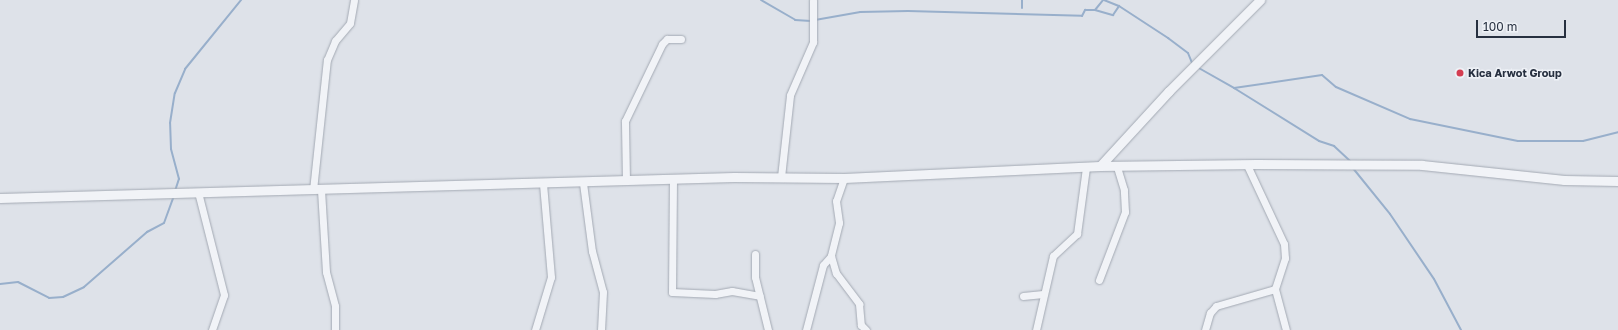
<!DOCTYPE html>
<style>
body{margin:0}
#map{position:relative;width:1618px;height:330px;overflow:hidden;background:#dee2e9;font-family:"Golos Text",sans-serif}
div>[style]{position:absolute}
.stream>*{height:2px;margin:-1px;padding:0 1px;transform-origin:1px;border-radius:1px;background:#98afcb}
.roads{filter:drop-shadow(0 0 1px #a3a9b3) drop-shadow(0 0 1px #a3a9b3)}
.minor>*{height:7px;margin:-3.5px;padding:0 3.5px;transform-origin:3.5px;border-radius:3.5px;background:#f1f3f7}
.tertiary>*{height:9px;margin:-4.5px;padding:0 4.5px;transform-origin:4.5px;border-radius:4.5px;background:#f1f3f7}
.dots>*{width:11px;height:11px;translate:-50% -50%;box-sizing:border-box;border:2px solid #eef1f6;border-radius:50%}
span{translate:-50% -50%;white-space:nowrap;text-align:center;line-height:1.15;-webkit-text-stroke:3px #eef1f6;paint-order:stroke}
.poi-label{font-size:11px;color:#273040;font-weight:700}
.left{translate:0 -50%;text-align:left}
.scale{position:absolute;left:1476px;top:20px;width:90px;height:18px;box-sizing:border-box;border:2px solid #273040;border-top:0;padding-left:5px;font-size:12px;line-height:14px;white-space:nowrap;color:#273040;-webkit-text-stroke:3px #eef1f6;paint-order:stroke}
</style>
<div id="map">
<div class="stream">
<i style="left:761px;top:0;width:39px;rotate:30deg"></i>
<i style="left:795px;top:20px;width:16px;rotate:4deg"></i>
<i style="left:1104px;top:0;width:16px;rotate:22deg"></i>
<i style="left:1119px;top:6px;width:59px;rotate:33.1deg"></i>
<i style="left:1168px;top:38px;width:25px;rotate:37deg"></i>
<i style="left:1188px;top:53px;width:11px;rotate:68deg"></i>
<i style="left:1022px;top:8px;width:8px;rotate:-90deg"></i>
<i style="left:1095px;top:10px;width:19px;rotate:16deg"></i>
<i style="left:1113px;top:15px;width:11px;rotate:-56deg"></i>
<i style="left:815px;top:20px;width:46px;rotate:-10.1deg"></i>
<i style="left:860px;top:12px;width:48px;rotate:-1.2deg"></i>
<i style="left:908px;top:11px;width:174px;rotate:1.6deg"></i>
<i style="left:1082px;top:16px;width:7px;rotate:-63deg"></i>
<i style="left:1085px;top:10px;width:10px"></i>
<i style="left:1095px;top:10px;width:13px;rotate:-51deg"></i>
<i style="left:1197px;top:67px;width:43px;rotate:29.6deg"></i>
<i style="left:1234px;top:88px;width:89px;rotate:-8.4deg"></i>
<i style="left:1322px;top:75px;width:18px;rotate:41deg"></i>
<i style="left:1336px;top:87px;width:81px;rotate:23.4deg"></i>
<i style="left:1410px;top:119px;width:110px;rotate:11.5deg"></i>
<i style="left:1518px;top:141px;width:65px"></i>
<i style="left:1583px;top:141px;width:36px;rotate:-14deg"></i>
<i style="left:1234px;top:88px;width:100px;rotate:31.9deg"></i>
<i style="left:1319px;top:141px;width:16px;rotate:18deg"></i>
<i style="left:1334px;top:146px;width:22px;rotate:43deg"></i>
<i style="left:1352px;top:167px;width:60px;rotate:51deg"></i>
<i style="left:1390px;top:214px;width:78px;rotate:55.9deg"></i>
<i style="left:1434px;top:279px;width:58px;rotate:62.1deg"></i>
<i style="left:175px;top:191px;width:13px;rotate:-72deg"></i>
<i style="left:179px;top:179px;width:31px;rotate:-105deg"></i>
<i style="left:171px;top:149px;width:26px;rotate:-92deg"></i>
<i style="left:170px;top:123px;width:30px;rotate:-81deg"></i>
<i style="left:175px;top:93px;width:26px;rotate:-67deg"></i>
<i style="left:185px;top:69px;width:89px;rotate:-50.9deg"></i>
<i style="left:0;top:284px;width:18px;rotate:-6deg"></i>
<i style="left:18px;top:282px;width:35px;rotate:27deg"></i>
<i style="left:49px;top:298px;width:14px;rotate:-4deg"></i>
<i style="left:63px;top:297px;width:23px;rotate:-25deg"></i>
<i style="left:84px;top:287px;width:84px;rotate:-41.1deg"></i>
<i style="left:147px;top:232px;width:19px;rotate:-28deg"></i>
<i style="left:164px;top:223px;width:30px;rotate:-70deg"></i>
</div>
<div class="roads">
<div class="minor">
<i style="left:1247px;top:165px;width:87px;rotate:64.9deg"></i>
<i style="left:1284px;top:244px;width:14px;rotate:86deg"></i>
<i style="left:1285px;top:258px;width:33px;rotate:108deg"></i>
<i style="left:1275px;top:289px;width:42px;rotate:75deg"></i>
<i style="left:781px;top:177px;width:82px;rotate:-83.7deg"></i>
<i style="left:790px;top:95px;width:58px;rotate:-66.5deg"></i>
<i style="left:813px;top:42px;width:42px;rotate:-90deg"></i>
<i style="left:844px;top:178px;width:24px;rotate:109deg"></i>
<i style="left:836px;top:201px;width:22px;rotate:82deg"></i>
<i style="left:839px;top:223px;width:34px;rotate:104deg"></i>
<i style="left:831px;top:256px;width:18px;rotate:74deg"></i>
<i style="left:836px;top:273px;width:39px;rotate:53deg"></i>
<i style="left:859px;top:304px;width:21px;rotate:85deg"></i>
<i style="left:861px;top:325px;width:7px;rotate:45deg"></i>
<i style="left:673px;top:179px;width:113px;rotate:90.5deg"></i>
<i style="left:672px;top:292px;width:43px;rotate:2.7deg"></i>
<i style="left:715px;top:294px;width:17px;rotate:-10deg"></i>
<i style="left:732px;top:291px;width:28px;rotate:10deg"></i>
<i style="left:626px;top:181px;width:60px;rotate:-91deg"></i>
<i style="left:625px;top:121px;width:85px;rotate:-64.3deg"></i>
<i style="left:662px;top:44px;width:7px;rotate:-45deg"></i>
<i style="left:667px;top:39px;width:14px"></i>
<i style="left:583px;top:183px;width:69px;rotate:82.5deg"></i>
<i style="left:592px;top:251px;width:42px;rotate:75deg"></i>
<i style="left:603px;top:292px;width:38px;rotate:93deg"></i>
<i style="left:313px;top:190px;width:131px;rotate:-83.9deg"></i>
<i style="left:327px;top:60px;width:21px;rotate:-67deg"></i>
<i style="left:335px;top:41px;width:23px;rotate:-50deg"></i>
<i style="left:350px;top:23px;width:23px;rotate:-80deg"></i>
<i style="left:321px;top:190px;width:82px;rotate:86.5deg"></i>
<i style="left:326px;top:272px;width:35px;rotate:75deg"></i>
<i style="left:335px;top:306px;width:24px;rotate:90deg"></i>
<i style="left:198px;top:192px;width:106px;rotate:75.8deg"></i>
<i style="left:224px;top:295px;width:37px;rotate:109deg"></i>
<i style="left:755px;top:254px;width:23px;rotate:90deg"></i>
<i style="left:755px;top:277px;width:55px;rotate:76.2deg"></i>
<i style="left:1099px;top:280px;width:73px;rotate:-69.1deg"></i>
<i style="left:1125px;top:212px;width:22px;rotate:-93deg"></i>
<i style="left:1124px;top:190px;width:24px;rotate:-107deg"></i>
<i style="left:1023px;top:296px;width:20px;rotate:-6deg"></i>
<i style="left:535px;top:330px;width:55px;rotate:-73.2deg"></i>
<i style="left:551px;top:277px;width:93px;rotate:-94.9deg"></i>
<i style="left:806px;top:330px;width:67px;rotate:-75.3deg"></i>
<i style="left:823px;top:265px;width:12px;rotate:-48deg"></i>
<i style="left:1036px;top:330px;width:76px;rotate:-77.1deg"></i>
<i style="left:1053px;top:256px;width:33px;rotate:-43deg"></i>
<i style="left:1077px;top:234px;width:68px;rotate:-82.3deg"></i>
<i style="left:1205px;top:330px;width:18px;rotate:-74deg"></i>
<i style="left:1210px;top:313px;width:9px;rotate:-49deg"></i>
<i style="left:1216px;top:306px;width:61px;rotate:-16.1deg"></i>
</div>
<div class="tertiary">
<i style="left:1100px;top:166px;width:102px;rotate:-47.4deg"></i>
<i style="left:1169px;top:91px;width:129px;rotate:-45deg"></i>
<i style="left:0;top:198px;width:734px;rotate:-1.64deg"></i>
<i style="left:734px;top:177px;width:110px;rotate:0.5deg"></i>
<i style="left:844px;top:178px;width:256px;rotate:-2.7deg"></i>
<i style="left:1100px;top:166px;width:156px;rotate:-0.7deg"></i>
<i style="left:1256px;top:164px;width:166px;rotate:0.3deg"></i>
<i style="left:1422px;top:165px;width:143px;rotate:6deg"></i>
<i style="left:1564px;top:180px;width:54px;rotate:1.1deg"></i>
</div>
</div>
<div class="dots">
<i style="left:1460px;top:73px;background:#d43d51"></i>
</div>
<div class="poi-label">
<span class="left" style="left:1468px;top:73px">Kica Arwot Group</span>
</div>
<div class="scale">100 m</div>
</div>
